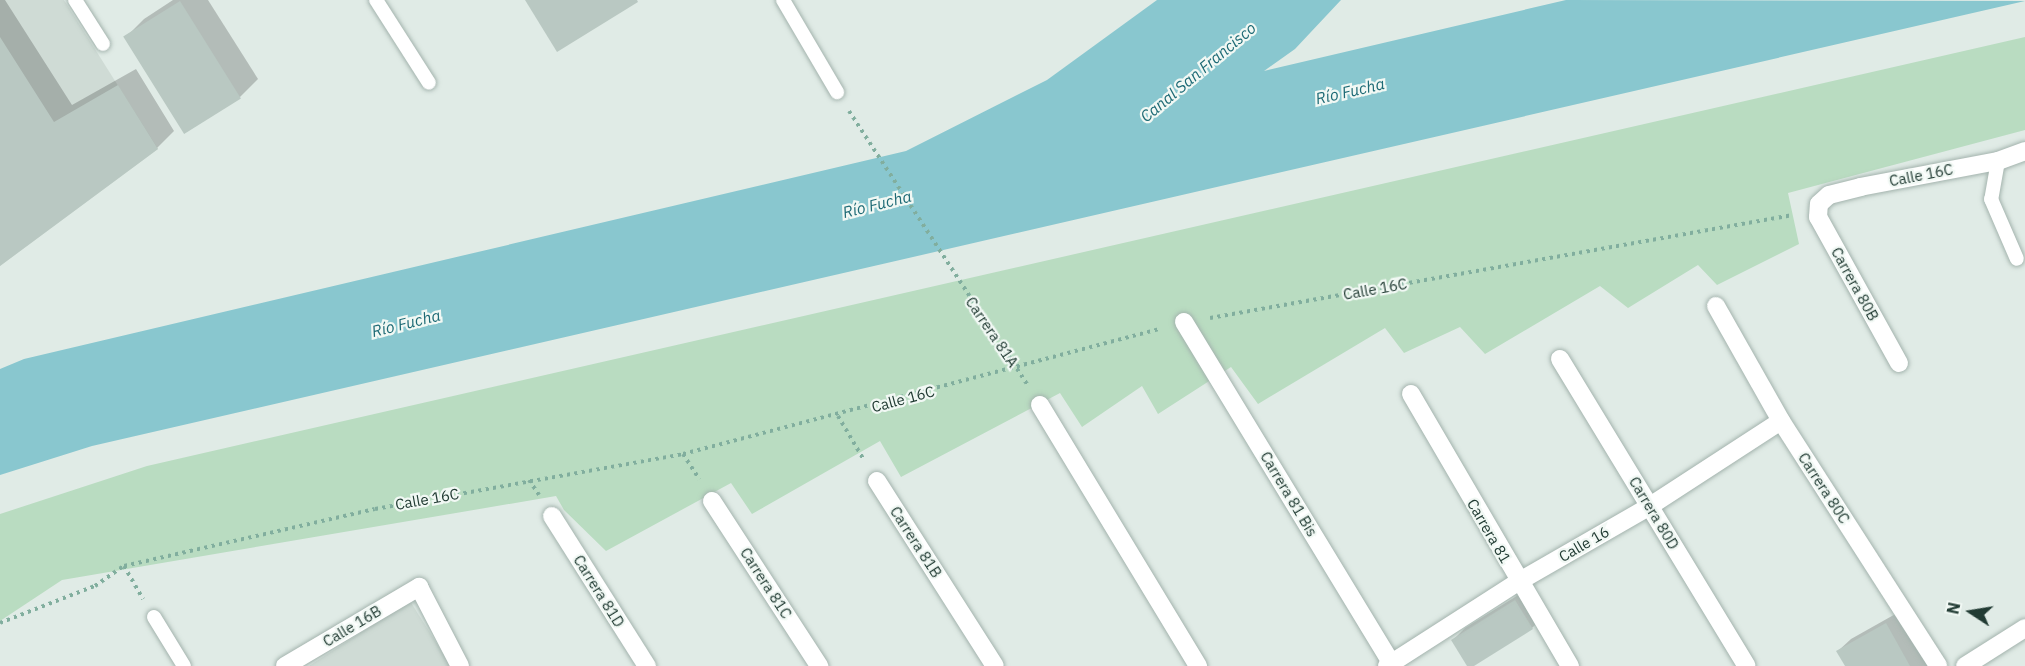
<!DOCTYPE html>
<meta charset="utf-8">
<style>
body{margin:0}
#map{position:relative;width:2025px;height:666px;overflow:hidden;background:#e0ebe6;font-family:"IBM Plex Sans",sans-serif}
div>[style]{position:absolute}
.built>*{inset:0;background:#cfdbd5}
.green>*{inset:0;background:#b9dcc1}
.water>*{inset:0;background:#89c7cf}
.shadow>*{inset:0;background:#0003}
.building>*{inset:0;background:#b9c8c2;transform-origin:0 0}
.path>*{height:4px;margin-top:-2px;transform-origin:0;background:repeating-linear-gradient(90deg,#81ae9e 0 3px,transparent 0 7.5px)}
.roads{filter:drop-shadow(0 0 2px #a3b3ad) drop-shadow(0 0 2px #a3b3ad)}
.lane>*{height:14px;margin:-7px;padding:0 7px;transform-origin:7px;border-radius:7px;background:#fff}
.street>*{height:18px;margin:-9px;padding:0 9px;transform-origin:9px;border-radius:9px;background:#fff}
span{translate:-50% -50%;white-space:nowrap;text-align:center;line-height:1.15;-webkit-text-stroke:4.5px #f1f8f4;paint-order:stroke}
.street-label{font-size:15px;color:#213b33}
.water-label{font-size:16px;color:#1d6a75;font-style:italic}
.north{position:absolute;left:1941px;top:582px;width:60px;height:60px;-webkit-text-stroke:4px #f1f8f4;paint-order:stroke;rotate:282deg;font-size:16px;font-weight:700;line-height:24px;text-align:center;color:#213b33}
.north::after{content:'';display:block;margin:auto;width:21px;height:27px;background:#213b33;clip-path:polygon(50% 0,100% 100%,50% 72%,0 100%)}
</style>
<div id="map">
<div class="built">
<i style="clip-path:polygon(0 0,64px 0,158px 149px,0 266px)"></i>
<i style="clip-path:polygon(410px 601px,451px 666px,309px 666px)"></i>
</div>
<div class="green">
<i style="clip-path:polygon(2025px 37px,2025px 130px,1788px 193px,1799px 244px,1717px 285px,1698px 265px,1628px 308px,1600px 286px,1485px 354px,1460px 327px,1404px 353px,1385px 328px,1258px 404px,1231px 367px,1158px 414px,1142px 386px,1082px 427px,1060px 393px,901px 477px,880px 441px,752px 514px,731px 483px,606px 551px,564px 510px,556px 496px,62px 580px,0 621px,0 514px,147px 466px)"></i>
</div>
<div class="water">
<i style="clip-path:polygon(1157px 0,1341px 0,1295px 49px,1264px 71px,1566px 0,2025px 1px,92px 446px,0 475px,0 369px,24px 359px,906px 151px,1047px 80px)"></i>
</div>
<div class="shadow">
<i style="clip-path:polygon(0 0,5px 0,72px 105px,136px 69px,174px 131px,157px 148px,0 264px)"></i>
<i style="clip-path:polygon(173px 0,208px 0,258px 79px,240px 97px,186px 132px,126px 37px,144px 19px)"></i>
<i style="clip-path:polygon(1528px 589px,1545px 615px,1532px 628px,1469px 666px,1453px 640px,1465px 628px)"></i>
<i style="clip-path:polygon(1899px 612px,1928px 666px,1847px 666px,1838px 651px,1851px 639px)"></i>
</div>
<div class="building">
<i style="clip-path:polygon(525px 0,637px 0,638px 2px,557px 52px)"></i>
<i style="left:180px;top:1px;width:115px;height:67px;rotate:58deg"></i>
<i style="clip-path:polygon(0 37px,54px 122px,118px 85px,158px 149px,0 266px)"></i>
<i style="clip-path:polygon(1515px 600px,1533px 629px,1474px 666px,1467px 666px,1451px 640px)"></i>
<i style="clip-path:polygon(1886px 623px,1910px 666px,1845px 666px,1836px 651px)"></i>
</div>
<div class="path">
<i style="left:849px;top:111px;width:326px;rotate:56.9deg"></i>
<i style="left:1210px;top:318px;width:592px;rotate:-10.02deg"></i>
<i style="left:838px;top:416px;width:51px;rotate:59.4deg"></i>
<i style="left:683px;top:454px;width:30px;rotate:57deg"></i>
<i style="left:529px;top:480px;width:18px;rotate:56deg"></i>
<i style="left:124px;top:566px;width:38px;rotate:60deg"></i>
<i style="left:0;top:623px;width:102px;rotate:-21.3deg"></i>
<i style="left:95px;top:586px;width:35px;rotate:-35deg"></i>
<i style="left:124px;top:566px;width:257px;rotate:-12.8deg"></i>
<i style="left:375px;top:509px;width:313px;rotate:-10.1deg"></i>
<i style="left:683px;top:454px;width:492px;rotate:-14.7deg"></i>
</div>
<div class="roads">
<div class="lane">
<i style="left:75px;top:0;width:52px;rotate:57.5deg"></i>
<i style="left:376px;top:0;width:98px;rotate:57.4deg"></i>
<i style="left:783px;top:0;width:107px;rotate:59.6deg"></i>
<i style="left:1998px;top:161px;width:39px;rotate:100deg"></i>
<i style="left:1991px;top:199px;width:65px;rotate:66.6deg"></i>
<i style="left:154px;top:617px;width:57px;rotate:58.5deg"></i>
</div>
<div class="street">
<i style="left:1716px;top:306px;width:132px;rotate:60.5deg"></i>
<i style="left:1781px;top:421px;width:291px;rotate:57.3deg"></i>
<i style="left:1184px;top:322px;width:403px;rotate:58.7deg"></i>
<i style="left:1560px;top:359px;width:359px;rotate:58.7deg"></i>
<i style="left:1899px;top:363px;width:167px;rotate:-119deg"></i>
<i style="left:1818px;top:217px;width:13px;rotate:-86deg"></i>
<i style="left:1819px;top:204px;width:13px;rotate:-42deg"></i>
<i style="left:1829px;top:195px;width:32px;rotate:-14deg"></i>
<i style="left:1860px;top:187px;width:140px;rotate:-10.7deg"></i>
<i style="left:1998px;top:161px;width:29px;rotate:-20deg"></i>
<i style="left:1411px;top:394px;width:315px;rotate:59.7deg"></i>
<i style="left:1040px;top:405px;width:305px;rotate:58.8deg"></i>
<i style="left:877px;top:481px;width:219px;rotate:57.5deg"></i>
<i style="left:712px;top:501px;width:197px;rotate:57deg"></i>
<i style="left:552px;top:516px;width:178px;rotate:57.7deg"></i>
<i style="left:285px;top:666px;width:156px;rotate:-30.5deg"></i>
<i style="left:419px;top:587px;width:89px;rotate:62.6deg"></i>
<i style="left:1387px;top:666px;width:156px;rotate:-32.7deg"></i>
<i style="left:1518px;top:582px;width:152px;rotate:-29.9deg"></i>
<i style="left:1650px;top:506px;width:156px;rotate:-33deg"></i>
<i style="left:1965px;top:666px;width:71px;rotate:-32.3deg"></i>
</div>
</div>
<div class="street-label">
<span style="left:1921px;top:175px;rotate:-11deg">Calle 16C</span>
<span style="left:1855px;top:284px;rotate:61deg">Carrera 80B</span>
<span style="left:1375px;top:289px;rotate:-10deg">Calle 16C</span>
<span style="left:992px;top:332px;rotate:56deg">Carrera 81A</span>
<span style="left:903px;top:399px;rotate:-15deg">Calle 16C</span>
<span style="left:1824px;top:488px;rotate:57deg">Carrera 80C</span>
<span style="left:1289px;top:494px;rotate:59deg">Carrera 81 Bis</span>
<span style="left:427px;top:499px;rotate:-10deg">Calle 16C</span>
<span style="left:1654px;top:513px;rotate:59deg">Carrera 80D</span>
<span style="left:1489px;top:531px;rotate:60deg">Carrera 81</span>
<span style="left:916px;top:542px;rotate:57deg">Carrera 81B</span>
<span style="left:1584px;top:544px;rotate:-30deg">Calle 16</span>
<span style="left:766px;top:583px;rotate:57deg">Carrera 81C</span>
<span style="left:599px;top:591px;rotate:58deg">Carrera 81D</span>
<span style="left:352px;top:626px;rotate:-31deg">Calle 16B</span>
</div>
<div class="water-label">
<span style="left:1198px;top:72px;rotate:-40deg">Canal San Francisco</span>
<span style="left:1350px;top:91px;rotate:-13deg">Río Fucha</span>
<span style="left:877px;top:204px;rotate:-14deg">Río Fucha</span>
<span style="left:406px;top:323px;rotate:-14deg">Río Fucha</span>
</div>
<div class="north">N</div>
</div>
